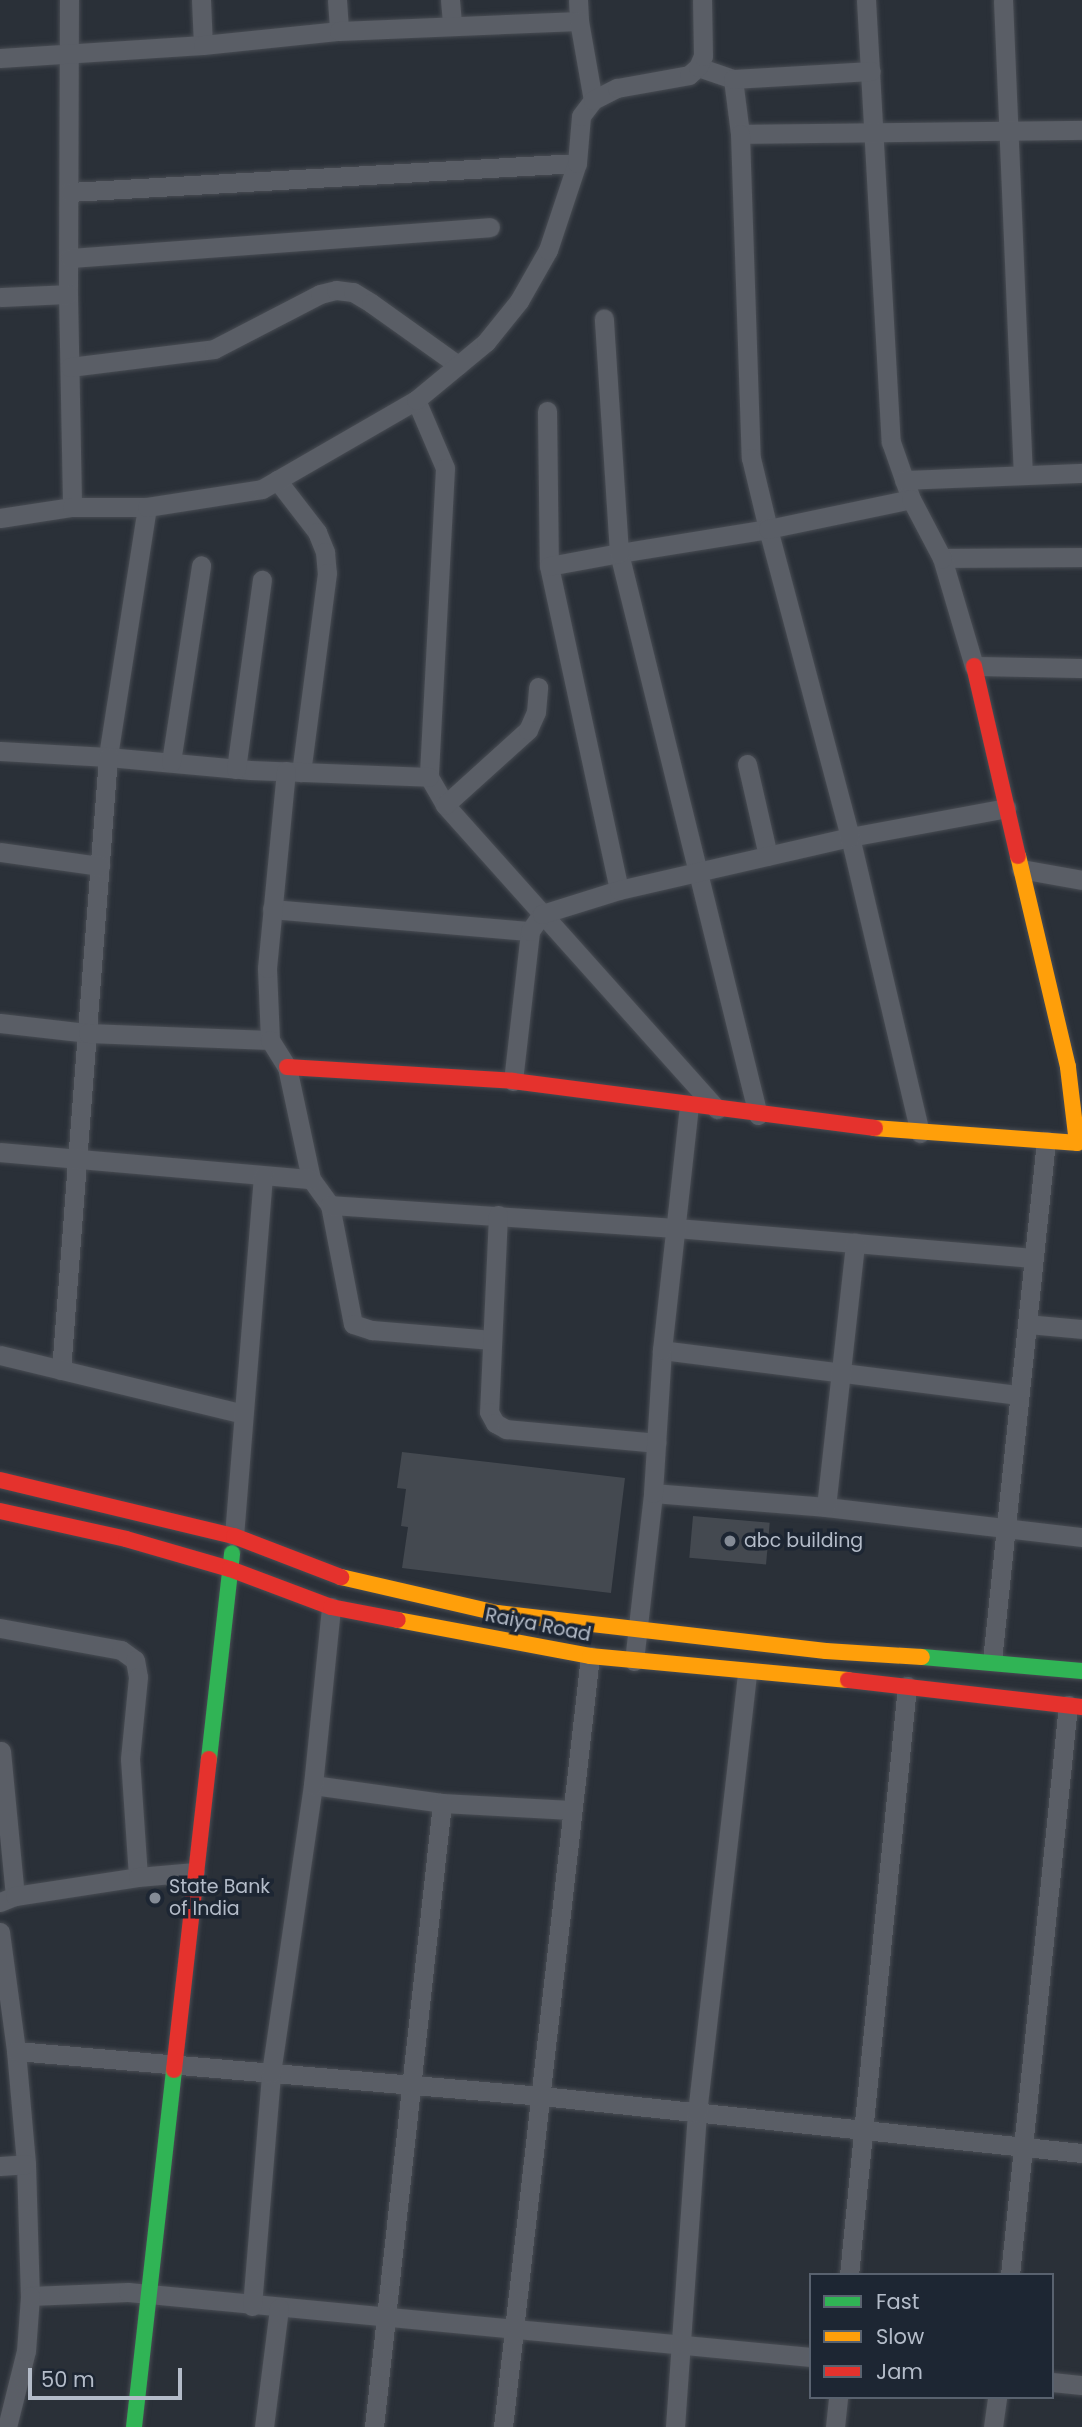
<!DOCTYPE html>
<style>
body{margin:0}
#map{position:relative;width:1082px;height:2427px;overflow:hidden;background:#2a3038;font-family:Poppins,sans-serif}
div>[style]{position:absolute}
.building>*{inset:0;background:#444950;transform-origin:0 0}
.roads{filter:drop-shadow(0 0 2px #484c53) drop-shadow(0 0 2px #484c53)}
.street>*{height:19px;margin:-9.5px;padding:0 9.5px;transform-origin:9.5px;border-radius:9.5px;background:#5a5e66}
.fast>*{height:16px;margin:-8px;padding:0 8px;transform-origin:8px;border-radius:8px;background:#30b455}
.slow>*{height:16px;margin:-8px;padding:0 8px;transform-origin:8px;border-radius:8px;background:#ff9f0a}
.jam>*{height:16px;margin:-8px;padding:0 8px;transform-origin:8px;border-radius:8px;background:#e5322d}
.dots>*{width:19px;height:19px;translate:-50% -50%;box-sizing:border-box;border:4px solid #1d2633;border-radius:50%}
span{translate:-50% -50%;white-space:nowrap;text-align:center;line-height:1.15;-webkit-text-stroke:7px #1d2633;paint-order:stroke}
.poi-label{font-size:19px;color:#b4bcc9}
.left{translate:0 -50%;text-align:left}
.street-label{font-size:19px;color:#b4bcc9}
.legend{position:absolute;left:809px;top:2273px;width:245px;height:126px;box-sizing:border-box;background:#1d2633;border:2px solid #59626f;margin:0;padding:9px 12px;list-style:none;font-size:21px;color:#b4bcc9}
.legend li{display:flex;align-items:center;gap:14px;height:35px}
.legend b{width:35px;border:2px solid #59626f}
.scale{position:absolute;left:28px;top:2368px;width:154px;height:32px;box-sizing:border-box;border:4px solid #b4bcc9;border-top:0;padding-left:9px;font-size:21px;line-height:24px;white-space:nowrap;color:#b4bcc9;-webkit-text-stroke:5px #1d2633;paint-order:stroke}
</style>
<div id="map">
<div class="building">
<i style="clip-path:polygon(402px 1452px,625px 1478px,611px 1593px,402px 1568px,408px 1527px,401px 1526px,406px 1489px,397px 1488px)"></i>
<i style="left:693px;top:1516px;width:77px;height:42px;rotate:5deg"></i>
</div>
<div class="roads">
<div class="street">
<i style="left:69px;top:0;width:294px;rotate:90.2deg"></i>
<i style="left:68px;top:294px;width:213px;rotate:88.9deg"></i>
<i style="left:201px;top:0;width:45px;rotate:87.5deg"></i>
<i style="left:337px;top:0;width:31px;rotate:86deg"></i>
<i style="left:450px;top:0;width:25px;rotate:85deg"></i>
<i style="left:578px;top:0;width:21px;rotate:87deg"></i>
<i style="left:866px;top:0;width:443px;rotate:86.8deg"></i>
<i style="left:891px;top:442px;width:60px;rotate:70.7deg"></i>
<i style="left:1003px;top:0;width:475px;rotate:87.6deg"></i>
<i style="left:0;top:58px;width:203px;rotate:-3.7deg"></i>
<i style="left:203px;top:45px;width:137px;rotate:-5.9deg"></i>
<i style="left:339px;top:31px;width:240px;rotate:-2.4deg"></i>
<i style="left:579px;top:21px;width:80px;rotate:80deg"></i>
<i style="left:698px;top:67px;width:37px;rotate:19deg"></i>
<i style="left:733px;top:79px;width:55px;rotate:82.7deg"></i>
<i style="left:740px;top:134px;width:342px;rotate:-0.7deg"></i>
<i style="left:733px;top:79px;width:138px;rotate:-3.3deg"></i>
<i style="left:740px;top:134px;width:324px;rotate:88.1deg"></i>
<i style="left:751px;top:458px;width:73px;rotate:76.5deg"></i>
<i style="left:768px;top:529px;width:151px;rotate:170.8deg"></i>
<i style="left:619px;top:553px;width:579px;rotate:76.11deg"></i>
<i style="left:70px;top:192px;width:508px;rotate:-3.27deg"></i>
<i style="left:70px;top:258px;width:421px;rotate:-4.2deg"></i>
<i style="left:0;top:297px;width:68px;rotate:-2.5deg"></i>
<i style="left:70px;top:367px;width:145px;rotate:-7.1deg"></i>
<i style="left:214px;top:349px;width:119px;rotate:-27.4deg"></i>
<i style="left:320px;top:294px;width:16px;rotate:-14deg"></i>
<i style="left:336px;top:290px;width:17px;rotate:7deg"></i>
<i style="left:353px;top:292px;width:21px;rotate:31deg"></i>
<i style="left:371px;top:303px;width:107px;rotate:35.5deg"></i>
<i style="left:416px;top:400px;width:74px;rotate:66.9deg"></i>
<i style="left:445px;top:468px;width:309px;rotate:93deg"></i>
<i style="left:429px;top:777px;width:32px;rotate:60deg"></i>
<i style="left:445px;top:805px;width:408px;rotate:48.2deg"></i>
<i style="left:547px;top:411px;width:155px;rotate:89.3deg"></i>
<i style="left:549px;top:566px;width:331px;rotate:77.8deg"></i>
<i style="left:277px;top:480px;width:66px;rotate:52.4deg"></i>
<i style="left:317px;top:532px;width:22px;rotate:68deg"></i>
<i style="left:325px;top:552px;width:21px;rotate:85deg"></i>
<i style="left:327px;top:573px;width:201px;rotate:97.4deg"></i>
<i style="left:904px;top:480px;width:178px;rotate:-2.3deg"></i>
<i style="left:147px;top:507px;width:253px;rotate:98.9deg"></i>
<i style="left:108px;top:757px;width:143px;rotate:5.2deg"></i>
<i style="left:250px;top:770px;width:179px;rotate:2.2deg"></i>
<i style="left:0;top:518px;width:73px;rotate:-8.7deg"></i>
<i style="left:72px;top:507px;width:75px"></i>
<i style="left:147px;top:507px;width:116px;rotate:-8.9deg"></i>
<i style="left:262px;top:489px;width:178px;rotate:-30deg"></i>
<i style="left:416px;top:400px;width:91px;rotate:-39.6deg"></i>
<i style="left:486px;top:342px;width:53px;rotate:-51.2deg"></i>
<i style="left:519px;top:301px;width:59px;rotate:-60.4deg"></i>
<i style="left:548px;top:250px;width:92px;rotate:-71.6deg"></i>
<i style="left:577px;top:163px;width:47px;rotate:-85.1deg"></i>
<i style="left:581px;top:116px;width:20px;rotate:-53deg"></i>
<i style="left:593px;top:100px;width:27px;rotate:-27deg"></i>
<i style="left:617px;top:88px;width:73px;rotate:-10.2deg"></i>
<i style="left:689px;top:75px;width:12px;rotate:-42deg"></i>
<i style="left:698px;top:67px;width:12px;rotate:-66deg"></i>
<i style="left:703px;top:56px;width:56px;rotate:-91deg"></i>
<i style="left:1082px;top:557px;width:140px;rotate:179.6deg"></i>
<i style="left:942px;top:558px;width:113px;rotate:73.5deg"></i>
<i style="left:974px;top:666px;width:108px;rotate:1.1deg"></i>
<i style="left:549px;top:566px;width:71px;rotate:-10.5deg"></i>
<i style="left:619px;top:553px;width:235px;rotate:-93.7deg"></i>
<i style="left:0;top:751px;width:108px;rotate:3.2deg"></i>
<i style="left:108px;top:757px;width:615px;rotate:94.38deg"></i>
<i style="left:171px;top:762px;width:199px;rotate:-81.3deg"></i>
<i style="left:747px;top:764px;width:94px;rotate:77.1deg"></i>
<i style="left:236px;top:769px;width:191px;rotate:-82.2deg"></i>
<i style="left:445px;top:805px;width:112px;rotate:-42.1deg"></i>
<i style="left:528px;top:730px;width:20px;rotate:-66deg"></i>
<i style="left:536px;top:712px;width:25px;rotate:-85deg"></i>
<i style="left:0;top:852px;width:101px;rotate:8deg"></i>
<i style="left:1021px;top:869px;width:62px;rotate:10.2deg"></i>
<i style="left:272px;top:909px;width:259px;rotate:4.9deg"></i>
<i style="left:0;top:1023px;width:89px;rotate:6.5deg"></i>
<i style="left:88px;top:1033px;width:182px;rotate:2.2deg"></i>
<i style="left:270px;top:1040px;width:72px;rotate:-92.4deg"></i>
<i style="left:267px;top:968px;width:198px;rotate:-84.5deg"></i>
<i style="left:270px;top:1040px;width:32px;rotate:58deg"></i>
<i style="left:287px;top:1067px;width:115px;rotate:77.9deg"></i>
<i style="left:311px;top:1179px;width:32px;rotate:54deg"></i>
<i style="left:330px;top:1205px;width:121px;rotate:79.1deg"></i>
<i style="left:353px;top:1324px;width:20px;rotate:18deg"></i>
<i style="left:372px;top:1330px;width:120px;rotate:4.8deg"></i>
<i style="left:513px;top:1081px;width:151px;rotate:-83.5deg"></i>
<i style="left:530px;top:931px;width:21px;rotate:-55deg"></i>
<i style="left:542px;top:914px;width:81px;rotate:-17.3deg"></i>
<i style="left:619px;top:890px;width:237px;rotate:-12.9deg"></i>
<i style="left:850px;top:837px;width:159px;rotate:-10.5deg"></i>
<i style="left:920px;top:1133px;width:304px;rotate:-103.3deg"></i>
<i style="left:850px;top:837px;width:319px;rotate:-104.9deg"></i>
<i style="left:768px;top:529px;width:146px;rotate:-11.8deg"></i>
<i style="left:911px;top:499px;width:67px;rotate:62.3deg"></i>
<i style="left:0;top:1152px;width:312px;rotate:5deg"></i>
<i style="left:330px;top:1205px;width:348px;rotate:3.8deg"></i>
<i style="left:677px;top:1228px;width:357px;rotate:4.8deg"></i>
<i style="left:498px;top:1215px;width:197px;rotate:92.6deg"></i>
<i style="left:489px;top:1412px;width:13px;rotate:61deg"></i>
<i style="left:495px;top:1423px;width:13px;rotate:29deg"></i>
<i style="left:506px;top:1429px;width:151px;rotate:5.3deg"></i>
<i style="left:1027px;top:1324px;width:55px;rotate:5.2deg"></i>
<i style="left:662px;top:1350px;width:360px;rotate:7.2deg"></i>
<i style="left:0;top:1355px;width:250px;rotate:13.6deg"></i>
<i style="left:653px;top:1493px;width:174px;rotate:4.6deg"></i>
<i style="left:826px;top:1507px;width:258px;rotate:6.7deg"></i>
<i style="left:826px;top:1507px;width:266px;rotate:-83.7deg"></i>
<i style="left:234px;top:1536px;width:361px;rotate:-85.4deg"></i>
<i style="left:0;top:1628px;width:123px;rotate:10.3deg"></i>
<i style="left:121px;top:1650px;width:17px;rotate:36deg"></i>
<i style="left:135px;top:1660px;width:17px;rotate:80deg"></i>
<i style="left:138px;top:1677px;width:82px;rotate:95.6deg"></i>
<i style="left:130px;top:1759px;width:118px;rotate:86.1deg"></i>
<i style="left:634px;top:1661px;width:169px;rotate:-83.5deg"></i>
<i style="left:653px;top:1493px;width:143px;rotate:-86.4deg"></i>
<i style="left:662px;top:1350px;width:246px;rotate:-83.7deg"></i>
<i style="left:992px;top:1661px;width:523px;rotate:-84.07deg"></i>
<i style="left:1px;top:1751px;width:146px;rotate:84.5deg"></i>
<i style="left:313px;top:1785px;width:130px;rotate:7.9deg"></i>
<i style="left:442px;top:1803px;width:129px;rotate:3.1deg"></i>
<i style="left:0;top:1902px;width:16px;rotate:-22deg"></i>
<i style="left:15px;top:1896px;width:124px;rotate:-8.8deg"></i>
<i style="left:138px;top:1877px;width:57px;rotate:-5deg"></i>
<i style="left:0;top:1932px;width:120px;rotate:82.3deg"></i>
<i style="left:16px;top:2051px;width:113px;rotate:84.9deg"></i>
<i style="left:26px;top:2164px;width:132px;rotate:88.3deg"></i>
<i style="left:30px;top:2296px;width:98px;rotate:-2.3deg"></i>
<i style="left:128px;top:2292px;width:686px;rotate:5.44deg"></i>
<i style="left:16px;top:2051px;width:528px;rotate:4.89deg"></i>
<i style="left:542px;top:2096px;width:543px;rotate:6.03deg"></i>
<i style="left:0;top:2166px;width:26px;rotate:-4deg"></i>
<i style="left:849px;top:2275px;width:592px;rotate:-84.38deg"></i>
<i style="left:1010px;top:2275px;width:573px;rotate:-84.19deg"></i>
<i style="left:252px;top:2306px;width:234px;rotate:-85.3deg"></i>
<i style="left:271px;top:2073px;width:291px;rotate:-81.7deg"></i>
<i style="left:313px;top:1785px;width:179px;rotate:-84.2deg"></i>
<i style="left:1052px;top:2382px;width:30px;rotate:6deg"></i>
<i style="left:7px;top:2427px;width:78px;rotate:-76deg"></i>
<i style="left:26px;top:2351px;width:55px;rotate:-85.8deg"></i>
<i style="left:264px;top:2427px;width:120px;rotate:-82.8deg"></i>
<i style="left:374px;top:2427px;width:628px;rotate:-83.78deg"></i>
<i style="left:503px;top:2427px;width:776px;rotate:-83.56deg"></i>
<i style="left:675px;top:2427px;width:315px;rotate:-86deg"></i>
<i style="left:697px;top:2113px;width:443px;rotate:-83.5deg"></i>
<i style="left:835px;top:2427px;width:30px;rotate:-84deg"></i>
<i style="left:993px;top:2427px;width:30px;rotate:-82deg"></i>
</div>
<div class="fast">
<i style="left:922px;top:1657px;width:161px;rotate:5deg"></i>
<i style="left:209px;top:1759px;width:207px;rotate:-83.6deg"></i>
<i style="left:134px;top:2427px;width:359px;rotate:-83.6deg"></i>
</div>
<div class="slow">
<i style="left:875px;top:1128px;width:203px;rotate:4.2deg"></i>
<i style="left:1077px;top:1143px;width:77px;rotate:-96.8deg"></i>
<i style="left:1068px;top:1067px;width:217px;rotate:-103.3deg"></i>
<i style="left:341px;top:1577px;width:160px;rotate:13deg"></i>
<i style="left:497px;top:1613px;width:331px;rotate:6.6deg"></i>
<i style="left:826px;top:1651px;width:96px;rotate:3.6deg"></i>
<i style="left:398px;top:1620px;width:195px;rotate:10.6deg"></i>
<i style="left:590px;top:1656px;width:259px;rotate:5.3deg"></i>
</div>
<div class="jam">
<i style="left:974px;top:666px;width:195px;rotate:77deg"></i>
<i style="left:287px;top:1067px;width:226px;rotate:3.5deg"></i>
<i style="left:513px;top:1081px;width:365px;rotate:7.4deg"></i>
<i style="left:0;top:1480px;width:241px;rotate:13.5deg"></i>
<i style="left:234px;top:1536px;width:115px;rotate:21deg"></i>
<i style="left:0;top:1511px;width:129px;rotate:12.5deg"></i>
<i style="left:126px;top:1539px;width:108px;rotate:16.1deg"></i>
<i style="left:230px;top:1569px;width:108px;rotate:20.6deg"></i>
<i style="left:331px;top:1607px;width:68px;rotate:11deg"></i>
<i style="left:848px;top:1680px;width:236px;rotate:6.6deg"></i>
<i style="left:174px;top:2070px;width:313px;rotate:-83.6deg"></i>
</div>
</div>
<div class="dots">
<i style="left:730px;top:1541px;background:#848b96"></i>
<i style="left:155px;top:1898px;background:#848b96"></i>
</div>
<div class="poi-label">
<span class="left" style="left:744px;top:1541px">abc building</span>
<span class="left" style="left:169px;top:1898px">State Bank<br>of India</span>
</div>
<div class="street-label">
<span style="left:538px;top:1625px;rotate:11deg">Raiya Road</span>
</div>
<ul class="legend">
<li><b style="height:9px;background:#30b455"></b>Fast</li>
<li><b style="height:9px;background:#ff9f0a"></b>Slow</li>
<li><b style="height:9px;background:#e5322d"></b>Jam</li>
</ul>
<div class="scale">50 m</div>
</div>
